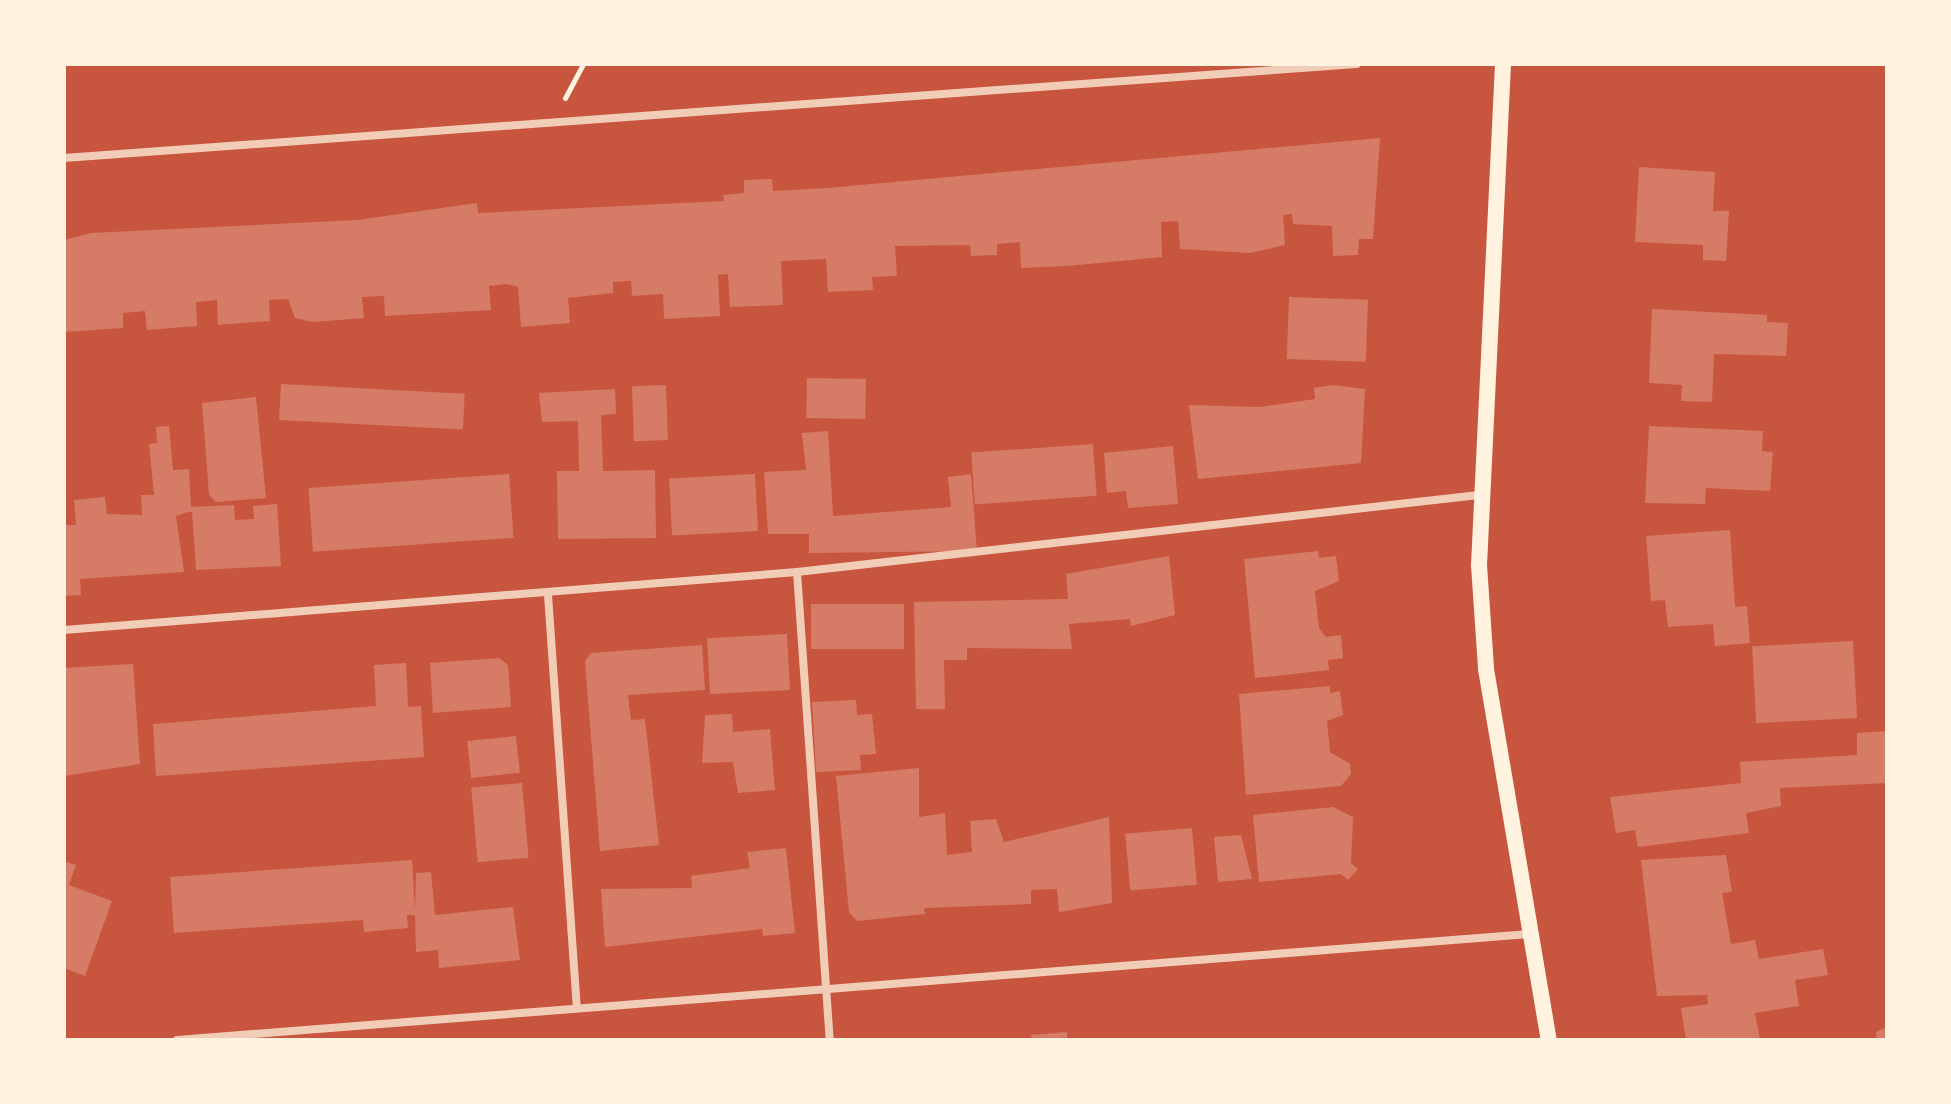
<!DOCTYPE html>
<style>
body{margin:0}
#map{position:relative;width:1951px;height:1104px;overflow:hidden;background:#c8553d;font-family:Arial,sans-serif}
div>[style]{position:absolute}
.building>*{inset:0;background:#d67c66;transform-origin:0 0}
.path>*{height:5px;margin:-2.5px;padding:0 2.5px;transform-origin:2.5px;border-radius:2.5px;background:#fff3e0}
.minor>*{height:8px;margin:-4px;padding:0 4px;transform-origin:4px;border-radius:4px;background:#f1ccb7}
.secondary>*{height:16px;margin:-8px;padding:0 8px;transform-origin:8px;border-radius:8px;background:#fff3e0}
span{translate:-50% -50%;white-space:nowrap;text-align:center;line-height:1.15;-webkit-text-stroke:6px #fff3e0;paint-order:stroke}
.frame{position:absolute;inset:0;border:66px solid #fff3e0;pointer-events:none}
</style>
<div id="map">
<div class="building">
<i style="clip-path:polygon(1380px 138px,1373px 239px,1359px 239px,1358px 255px,1333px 256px,1332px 226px,1293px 224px,1292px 214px,1283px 215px,1285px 245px,1250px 253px,1180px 249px,1178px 221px,1161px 222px,1162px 257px,1067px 266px,1021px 268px,1020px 242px,997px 244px,997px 255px,971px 256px,970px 245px,895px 246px,897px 276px,872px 277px,873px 290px,828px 292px,826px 259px,781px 261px,783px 305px,730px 307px,728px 274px,718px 275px,720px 316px,664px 319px,663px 294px,632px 296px,631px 281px,613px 282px,613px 293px,568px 298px,570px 323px,521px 327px,518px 287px,506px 284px,489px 286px,491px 310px,385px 316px,384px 296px,362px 297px,364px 318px,313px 322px,295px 318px,288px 299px,269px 300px,270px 321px,218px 325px,217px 300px,196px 302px,197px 326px,147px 330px,145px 311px,123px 313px,123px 328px,64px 332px,64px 240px,91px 233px,357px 220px,477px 203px,478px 213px,724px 201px,723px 195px,744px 193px,744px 180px,772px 179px,773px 191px,827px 188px)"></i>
<i style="clip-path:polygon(1639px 167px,1715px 172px,1713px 211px,1729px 211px,1726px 261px,1703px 260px,1703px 245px,1635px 242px)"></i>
<i style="left:1289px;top:297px;width:79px;height:62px;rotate:2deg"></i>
<i style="clip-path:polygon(1652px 309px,1767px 315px,1767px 322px,1788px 323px,1786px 356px,1714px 354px,1712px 402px,1681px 401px,1682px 385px,1649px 383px)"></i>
<i style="left:807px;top:378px;width:59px;height:40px;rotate:1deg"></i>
<i style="left:281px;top:384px;width:184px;height:36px;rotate:3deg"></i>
<i style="left:666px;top:385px;width:55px;height:34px;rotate:88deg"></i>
<i style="clip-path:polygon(1333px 385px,1365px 389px,1361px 463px,1198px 479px,1189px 405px,1259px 407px,1315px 399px,1314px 388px)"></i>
<i style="clip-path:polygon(615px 389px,616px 414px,601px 415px,603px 471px,655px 470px,656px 538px,558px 539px,557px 471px,579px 471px,578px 421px,542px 422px,539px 393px)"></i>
<i style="clip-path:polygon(256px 397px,266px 498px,216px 502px,209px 495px,202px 403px)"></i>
<i style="clip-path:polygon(169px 426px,173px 470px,189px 469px,191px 507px,234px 505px,235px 520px,254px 519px,253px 506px,277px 504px,281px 566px,196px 570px,192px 512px,188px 512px,176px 516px,184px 572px,80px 579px,81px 595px,64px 596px,64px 525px,76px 525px,74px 500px,105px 497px,107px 514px,142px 515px,141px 495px,154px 495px,149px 444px,157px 443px,156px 427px)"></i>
<i style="clip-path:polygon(1649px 426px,1763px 431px,1762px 451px,1773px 452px,1770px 491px,1706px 488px,1705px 504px,1645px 503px)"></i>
<i style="clip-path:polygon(828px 431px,833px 516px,951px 507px,948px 477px,971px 474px,977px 551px,809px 553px,809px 534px,768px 534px,764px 472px,806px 470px,802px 433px)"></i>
<i style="left:1093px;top:444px;width:52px;height:122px;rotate:86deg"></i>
<i style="clip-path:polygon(1173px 446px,1178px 504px,1128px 508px,1126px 491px,1107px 493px,1104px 453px)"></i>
<i style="left:509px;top:474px;width:64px;height:201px;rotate:86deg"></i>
<i style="left:755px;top:474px;width:57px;height:86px;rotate:87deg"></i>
<i style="clip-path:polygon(1730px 530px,1735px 607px,1747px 606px,1750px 643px,1715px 646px,1713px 624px,1668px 627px,1665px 600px,1651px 601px,1646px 536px)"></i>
<i style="clip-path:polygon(1318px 551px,1319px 558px,1336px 556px,1339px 581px,1315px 591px,1319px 628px,1326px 637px,1341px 635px,1343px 658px,1328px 660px,1329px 670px,1255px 678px,1244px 559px)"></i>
<i style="clip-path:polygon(1169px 556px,1175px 615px,1131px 626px,1130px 619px,1069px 624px,1072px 649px,967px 648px,967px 660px,944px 660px,945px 709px,916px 709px,914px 602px,1068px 599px,1066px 574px)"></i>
<i style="left:904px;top:604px;width:45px;height:93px;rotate:90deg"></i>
<i style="left:787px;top:634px;width:56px;height:80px;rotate:87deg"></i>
<i style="left:1853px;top:641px;width:77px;height:101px;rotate:87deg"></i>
<i style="clip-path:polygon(702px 645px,705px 690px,628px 695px,631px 720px,645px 719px,659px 845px,600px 851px,585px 661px,591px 653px)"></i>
<i style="clip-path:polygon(499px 658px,508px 665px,511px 707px,433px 713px,430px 663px)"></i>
<i style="clip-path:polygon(406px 663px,408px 707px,421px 706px,424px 757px,156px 776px,153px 724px,376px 706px,374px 665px)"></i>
<i style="clip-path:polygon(133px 664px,140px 764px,64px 776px,64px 668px)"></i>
<i style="clip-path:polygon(1330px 686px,1330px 693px,1340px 691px,1343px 715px,1327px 721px,1330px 752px,1350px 764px,1351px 774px,1341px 786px,1246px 795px,1239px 694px)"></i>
<i style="clip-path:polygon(856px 700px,857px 715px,872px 714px,876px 754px,860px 755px,861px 770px,816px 772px,812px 702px)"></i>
<i style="clip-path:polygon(732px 714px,733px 732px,770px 729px,775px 790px,738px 793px,733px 762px,702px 763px,705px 715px)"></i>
<i style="clip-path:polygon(1887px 731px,1887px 783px,1780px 788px,1781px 806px,1746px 813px,1749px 833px,1638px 847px,1635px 830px,1616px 833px,1610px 797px,1741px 783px,1740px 762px,1857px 755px,1857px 733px)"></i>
<i style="left:516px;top:736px;width:37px;height:49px;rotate:84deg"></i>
<i style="clip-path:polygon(919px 768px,919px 817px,945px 813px,947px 855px,972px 852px,970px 821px,996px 819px,1004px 842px,1109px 817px,1112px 903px,1059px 912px,1057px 889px,1031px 890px,1031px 904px,924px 908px,925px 914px,857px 921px,849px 912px,836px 776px)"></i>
<i style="left:522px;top:783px;width:75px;height:51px;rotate:85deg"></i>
<i style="clip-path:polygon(1333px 807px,1353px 817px,1351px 863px,1358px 869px,1348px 880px,1341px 874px,1259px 882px,1253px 815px)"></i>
<i style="left:1192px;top:828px;width:57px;height:67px;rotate:85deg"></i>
<i style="clip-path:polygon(1241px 835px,1252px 879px,1218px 882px,1214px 837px)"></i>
<i style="clip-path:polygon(786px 848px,795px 933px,763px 936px,762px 929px,605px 947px,601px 889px,692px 888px,691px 876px,750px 868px,747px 852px)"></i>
<i style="clip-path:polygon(1726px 855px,1732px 892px,1722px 893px,1731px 944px,1755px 940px,1759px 959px,1823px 949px,1828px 975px,1795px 980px,1799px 1006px,1755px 1013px,1760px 1040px,1686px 1040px,1681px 1008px,1708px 1004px,1707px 995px,1657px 996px,1641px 860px)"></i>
<i style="clip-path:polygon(412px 860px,415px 910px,416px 873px,431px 872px,435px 915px,513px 907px,520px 960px,439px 968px,438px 950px,416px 952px,415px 915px,407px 915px,408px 928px,364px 932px,363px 920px,174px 933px,170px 877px)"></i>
<i style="clip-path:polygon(64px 861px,76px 865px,69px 885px,112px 901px,85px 976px,64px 968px)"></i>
<i style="clip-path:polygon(1887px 1027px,1887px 1040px,1877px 1040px,1876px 1032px)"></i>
<i style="clip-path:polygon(1067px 1032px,1067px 1040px,1032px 1040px,1031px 1035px)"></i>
</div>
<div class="path">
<i style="left:565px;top:98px;width:38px;rotate:-62deg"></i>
</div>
<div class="minor">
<i style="left:64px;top:158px;width:1296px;rotate:-4.16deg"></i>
<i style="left:797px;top:572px;width:469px;rotate:86deg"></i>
<i style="left:548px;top:595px;width:414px;rotate:86deg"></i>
<i style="left:64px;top:630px;width:735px;rotate:-4.52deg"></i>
<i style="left:797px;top:572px;width:686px;rotate:-6.44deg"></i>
<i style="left:177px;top:1040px;width:1357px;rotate:-4.48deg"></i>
</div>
<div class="secondary">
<i style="left:1503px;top:64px;width:502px;rotate:92.74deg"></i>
<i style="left:1479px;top:565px;width:104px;rotate:86.1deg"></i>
<i style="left:1486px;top:669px;width:376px;rotate:80.4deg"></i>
</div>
<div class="frame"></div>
</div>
